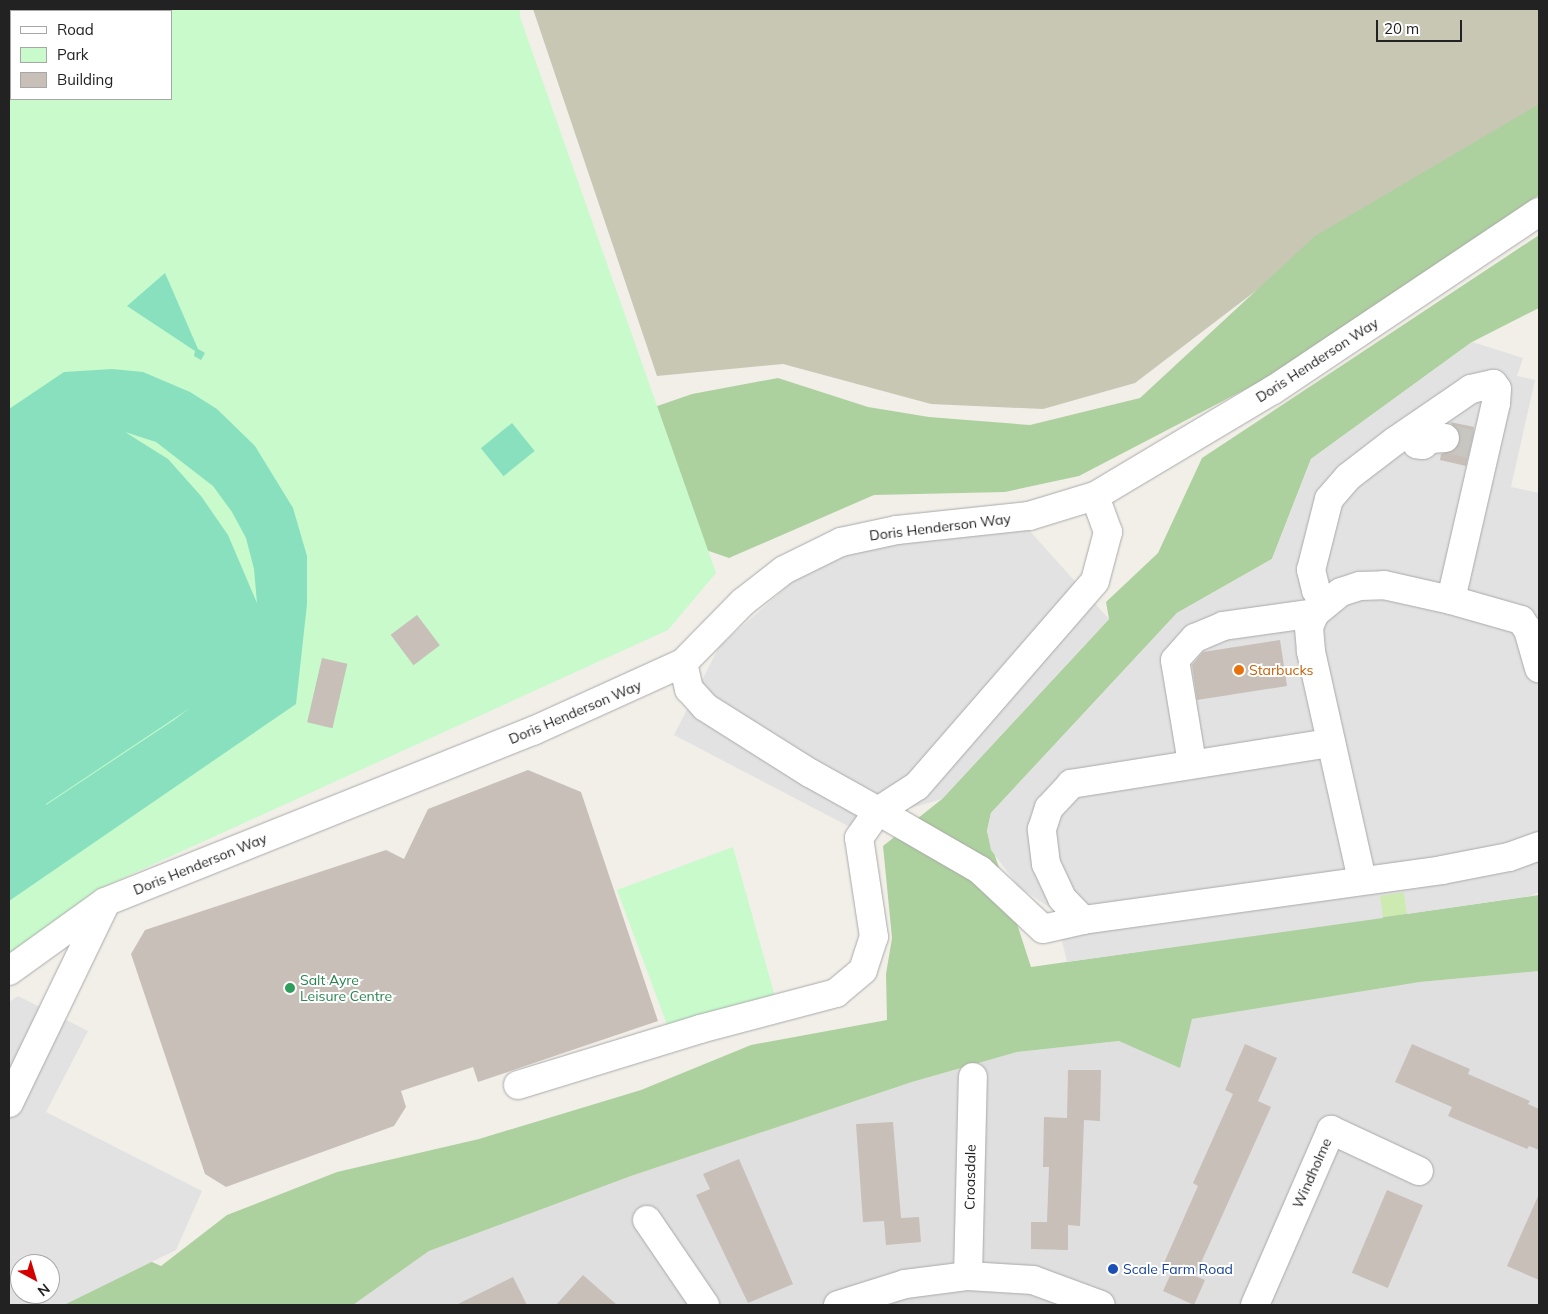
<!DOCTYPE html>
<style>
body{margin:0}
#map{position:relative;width:1548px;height:1314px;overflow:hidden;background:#f2efe9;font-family:Mulish,sans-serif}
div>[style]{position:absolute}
.residential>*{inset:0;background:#e0dfdf}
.construction>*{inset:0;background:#c7c7b4}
.grass>*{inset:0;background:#cdebb0;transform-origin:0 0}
.forest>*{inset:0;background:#add19e}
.park>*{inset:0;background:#c8facc}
.pitch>*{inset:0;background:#88e0be;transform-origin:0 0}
.parking>*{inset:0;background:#e2e2e2}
.building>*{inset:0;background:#c7bfb8;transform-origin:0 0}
.minor-tunnel>*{height:28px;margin-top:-14px;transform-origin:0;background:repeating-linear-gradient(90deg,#c8c6c1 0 28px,transparent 0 42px)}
.roads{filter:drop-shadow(0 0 1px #a9a9a9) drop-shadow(0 0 1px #a9a9a9)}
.minor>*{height:28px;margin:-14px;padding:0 14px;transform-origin:14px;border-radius:14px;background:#fff}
.dots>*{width:14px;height:14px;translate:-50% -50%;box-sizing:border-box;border:2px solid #fff;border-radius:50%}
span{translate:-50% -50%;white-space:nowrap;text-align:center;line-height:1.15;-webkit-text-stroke:4px #fff;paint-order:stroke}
.street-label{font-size:14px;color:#222}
.food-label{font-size:14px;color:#c56008}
.left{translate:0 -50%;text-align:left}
.leisure-label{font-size:14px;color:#27864d}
.transit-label{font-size:14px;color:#164399}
.frame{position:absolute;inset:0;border:10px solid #222;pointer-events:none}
.legend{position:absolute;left:10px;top:10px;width:162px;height:90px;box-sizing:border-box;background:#fff;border:1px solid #a7a7a7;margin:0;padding:6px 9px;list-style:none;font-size:15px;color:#222}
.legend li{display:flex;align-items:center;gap:10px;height:25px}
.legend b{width:25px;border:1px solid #a7a7a7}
.north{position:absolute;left:10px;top:1254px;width:50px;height:50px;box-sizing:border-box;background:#fff;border:1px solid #a7a7a7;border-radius:50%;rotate:141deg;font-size:14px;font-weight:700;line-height:20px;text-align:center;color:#222}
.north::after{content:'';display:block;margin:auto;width:18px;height:22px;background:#d40000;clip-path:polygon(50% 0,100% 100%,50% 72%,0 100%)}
.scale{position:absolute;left:1376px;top:20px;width:86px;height:22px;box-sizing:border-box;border:2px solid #222;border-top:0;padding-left:6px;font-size:15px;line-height:18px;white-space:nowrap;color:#222;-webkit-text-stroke:4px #fff;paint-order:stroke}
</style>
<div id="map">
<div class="residential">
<i style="clip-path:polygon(1539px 971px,1539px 1305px,353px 1305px,429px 1251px,631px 1176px,912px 1082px,1017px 1052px,1119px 1041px,1192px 1019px,1420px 982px)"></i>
</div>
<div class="construction">
<i style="clip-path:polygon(533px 9px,1539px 9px,1539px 132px,1283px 270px,1135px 383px,1043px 409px,931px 404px,783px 364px,657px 376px)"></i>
</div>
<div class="grass">
<i style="left:1404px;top:892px;width:22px;height:25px;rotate:82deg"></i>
</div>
<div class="forest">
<i style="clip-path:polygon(1539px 104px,1539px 195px,1269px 377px,1079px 476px,1005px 492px,874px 495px,729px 558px,680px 541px,640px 412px,692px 394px,778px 378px,868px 407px,929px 417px,1030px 425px,1140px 398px,1315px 236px)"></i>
<i style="clip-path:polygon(1539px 235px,1539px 308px,1472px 342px,1311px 459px,1272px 559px,1177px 613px,991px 813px,987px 831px,1031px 967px,1539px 895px,1539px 971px,1420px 982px,1192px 1019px,1180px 1068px,1119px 1041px,1017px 1052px,912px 1082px,631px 1176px,429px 1251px,353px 1305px,32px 1305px,134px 1254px,161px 1266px,227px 1215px,337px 1172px,479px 1139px,641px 1090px,751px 1045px,887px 1020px,886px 974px,892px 938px,883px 846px,942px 799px,1109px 619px,1106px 602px,1158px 553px,1202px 458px)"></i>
</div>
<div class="park">
<i style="clip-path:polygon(evenodd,9px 9px,520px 9px,520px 17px,716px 573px,668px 630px,97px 890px,9px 954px,9px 9px,11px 11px,171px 11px,171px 99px,11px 99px,11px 11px)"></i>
<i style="clip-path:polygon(733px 847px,776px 1000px,669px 1030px,617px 890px)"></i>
</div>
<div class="pitch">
<i style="clip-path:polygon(165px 273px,198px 349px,205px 353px,201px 360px,194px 356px,195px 351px,127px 306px)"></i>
<i style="clip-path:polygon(evenodd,112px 369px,143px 372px,190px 392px,217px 409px,255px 446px,293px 508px,307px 556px,307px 604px,296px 704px,9px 901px,9px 409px,64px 372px,112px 369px,125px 432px,156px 442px,213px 486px,232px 512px,246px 538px,254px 569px,257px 603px,228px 535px,201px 496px,168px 459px,125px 432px,112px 369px,190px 708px,174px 720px,46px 805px,46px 804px,190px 708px)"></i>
<i style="left:512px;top:423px;width:36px;height:40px;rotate:51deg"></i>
</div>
<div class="parking">
<i style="clip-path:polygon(1472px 342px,1523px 358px,1517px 376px,1535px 380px,1511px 487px,1539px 493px,1539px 892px,1531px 896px,1407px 914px,1404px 892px,1380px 896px,1383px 918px,1067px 962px,1055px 911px,1019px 887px,991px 850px,987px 831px,991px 813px,1177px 613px,1272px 559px,1311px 459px)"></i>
<i style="clip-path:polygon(1027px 528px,1109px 619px,942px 799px,848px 826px,674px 735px,719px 647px,829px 549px)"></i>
<i style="clip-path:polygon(evenodd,18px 996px,88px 1031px,46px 1112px,202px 1191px,176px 1250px,64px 1305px,9px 1305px,9px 1002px,18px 996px,20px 1264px,50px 1264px,50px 1294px,20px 1294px,20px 1264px)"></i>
</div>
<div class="building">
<i style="clip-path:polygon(1450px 422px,1474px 427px,1466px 466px,1440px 460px,1441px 454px,1453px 451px,1459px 444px,1458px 430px)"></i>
<i style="left:417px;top:615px;width:38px;height:33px;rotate:53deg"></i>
<i style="clip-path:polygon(1280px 640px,1287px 686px,1197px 700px,1192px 665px,1203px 652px)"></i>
<i style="left:322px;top:658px;width:26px;height:66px;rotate:13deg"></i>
<i style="clip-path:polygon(528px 770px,581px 792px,658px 1021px,478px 1082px,473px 1067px,401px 1091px,406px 1107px,394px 1126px,226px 1187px,205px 1174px,131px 954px,145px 930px,386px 850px,404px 859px,428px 809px)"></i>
<i style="clip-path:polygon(1245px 1044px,1277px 1058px,1258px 1101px,1271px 1107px,1195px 1276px,1205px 1280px,1194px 1305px,1163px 1291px,1173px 1269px,1163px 1265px,1198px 1186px,1193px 1183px,1233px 1094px,1225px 1090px)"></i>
<i style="clip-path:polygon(1412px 1044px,1470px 1069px,1468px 1074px,1530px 1101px,1528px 1104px,1539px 1109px,1539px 1150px,1529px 1146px,1527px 1149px,1448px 1116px,1452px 1107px,1395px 1082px)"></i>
<i style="clip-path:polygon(1068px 1070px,1101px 1070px,1100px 1121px,1084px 1120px,1080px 1226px,1068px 1225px,1068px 1250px,1031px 1249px,1031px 1222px,1047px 1222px,1049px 1167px,1043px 1167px,1044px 1117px,1067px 1118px)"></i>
<i style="clip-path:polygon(893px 1122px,901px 1218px,919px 1217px,921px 1242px,886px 1245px,884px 1221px,863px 1222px,856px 1124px)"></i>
<i style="clip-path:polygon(739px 1159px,793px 1284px,748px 1303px,696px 1195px,710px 1189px,703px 1174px)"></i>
<i style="left:1387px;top:1190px;width:39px;height:90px;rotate:23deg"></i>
<i style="clip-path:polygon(1539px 1194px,1539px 1280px,1507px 1266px)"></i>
<i style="clip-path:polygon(583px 1275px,617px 1305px,556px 1305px)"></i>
<i style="clip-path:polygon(513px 1277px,527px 1305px,456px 1305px)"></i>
</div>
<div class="minor-tunnel">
<i style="left:1445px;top:438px;width:27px;rotate:13deg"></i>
</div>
<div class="roads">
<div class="minor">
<i style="left:1413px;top:429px;width:16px;rotate:75deg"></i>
<i style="left:1417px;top:444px;width:6px;rotate:9deg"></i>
<i style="left:1423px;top:445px;width:9px;rotate:-41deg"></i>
<i style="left:1430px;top:439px;width:15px;rotate:-4deg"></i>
<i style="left:1324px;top:604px;width:16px;rotate:-120deg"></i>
<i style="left:1316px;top:590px;width:21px;rotate:-104deg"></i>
<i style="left:1311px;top:570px;width:73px;rotate:-75.8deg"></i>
<i style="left:1329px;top:499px;width:29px;rotate:-49deg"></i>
<i style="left:1348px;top:477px;width:59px;rotate:-37.5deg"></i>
<i style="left:1395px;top:441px;width:92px;rotate:-34.4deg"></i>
<i style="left:1471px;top:389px;width:23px;rotate:-13deg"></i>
<i style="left:1493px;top:384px;width:6px;rotate:51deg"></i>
<i style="left:1497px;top:389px;width:14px;rotate:94deg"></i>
<i style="left:1496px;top:403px;width:202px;rotate:102.9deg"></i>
<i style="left:683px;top:663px;width:27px;rotate:77deg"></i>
<i style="left:689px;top:689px;width:24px;rotate:48deg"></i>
<i style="left:705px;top:707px;width:124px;rotate:32.2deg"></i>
<i style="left:810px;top:773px;width:78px;rotate:29.2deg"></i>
<i style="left:878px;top:811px;width:46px;rotate:-32.7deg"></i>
<i style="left:917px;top:786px;width:271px;rotate:-49deg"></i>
<i style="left:1095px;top:581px;width:51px;rotate:-75.1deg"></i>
<i style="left:1108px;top:532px;width:38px;rotate:-110deg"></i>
<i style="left:1192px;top:763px;width:104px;rotate:-99.4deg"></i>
<i style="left:1175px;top:660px;width:30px;rotate:-48deg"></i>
<i style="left:1195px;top:638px;width:30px;rotate:-23deg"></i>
<i style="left:1223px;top:626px;width:93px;rotate:-8deg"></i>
<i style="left:1362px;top:880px;width:235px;rotate:-102.6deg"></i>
<i style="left:1311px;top:651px;width:24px;rotate:-95deg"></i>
<i style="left:1309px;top:627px;width:15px;rotate:-67deg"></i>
<i style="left:1315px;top:613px;width:33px;rotate:-39deg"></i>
<i style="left:1341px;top:592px;width:20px;rotate:-18deg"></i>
<i style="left:1360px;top:586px;width:24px;rotate:-2deg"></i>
<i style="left:1384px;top:585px;width:69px;rotate:12.6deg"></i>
<i style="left:1451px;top:600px;width:73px;rotate:15.9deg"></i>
<i style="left:1521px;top:620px;width:12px;rotate:55deg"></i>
<i style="left:1528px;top:630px;width:40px;rotate:74deg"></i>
<i style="left:1083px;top:920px;width:30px;rotate:-134deg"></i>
<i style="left:1062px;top:898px;width:38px;rotate:-115deg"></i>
<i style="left:1046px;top:864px;width:35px;rotate:-97deg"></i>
<i style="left:1042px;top:829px;width:22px;rotate:-72deg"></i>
<i style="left:1049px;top:808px;width:33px;rotate:-47deg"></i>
<i style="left:1071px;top:784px;width:263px;rotate:-9deg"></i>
<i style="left:9px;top:971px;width:118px;rotate:-35.7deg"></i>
<i style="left:105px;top:902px;width:461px;rotate:-21.8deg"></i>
<i style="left:533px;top:731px;width:165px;rotate:-24.4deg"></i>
<i style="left:683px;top:663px;width:86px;rotate:-45.5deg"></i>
<i style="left:743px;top:602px;width:52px;rotate:-38deg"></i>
<i style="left:784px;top:570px;width:64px;rotate:-26.2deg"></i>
<i style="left:841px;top:542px;width:57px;rotate:-12.1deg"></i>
<i style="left:897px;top:530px;width:133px;rotate:-6.1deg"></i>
<i style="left:1029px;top:516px;width:69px;rotate:-16.9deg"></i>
<i style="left:1095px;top:496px;width:207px;rotate:-30.8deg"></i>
<i style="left:1273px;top:390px;width:320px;rotate:-33.8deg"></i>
<i style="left:518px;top:1085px;width:190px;rotate:-17.1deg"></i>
<i style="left:700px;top:1029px;width:141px;rotate:-14.8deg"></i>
<i style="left:836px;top:993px;width:35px;rotate:-40deg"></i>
<i style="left:863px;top:970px;width:35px;rotate:-72deg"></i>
<i style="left:874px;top:937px;width:100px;rotate:-98.6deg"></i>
<i style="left:859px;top:838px;width:33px;rotate:-55deg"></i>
<i style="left:878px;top:811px;width:118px;rotate:30deg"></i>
<i style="left:980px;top:870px;width:86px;rotate:43.1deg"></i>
<i style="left:1043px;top:929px;width:41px;rotate:-12.7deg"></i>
<i style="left:1083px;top:920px;width:362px;rotate:-7.9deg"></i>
<i style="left:1442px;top:870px;width:68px;rotate:-11deg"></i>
<i style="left:1509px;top:857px;width:32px;rotate:-20deg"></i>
<i style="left:9px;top:1103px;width:221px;rotate:-64.2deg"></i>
<i style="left:647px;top:1220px;width:103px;rotate:55.7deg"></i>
<i style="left:968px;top:1276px;width:199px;rotate:-88.6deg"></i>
<i style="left:838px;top:1305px;width:70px;rotate:-17.4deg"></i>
<i style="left:905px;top:1284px;width:64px;rotate:-7.2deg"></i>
<i style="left:968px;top:1276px;width:65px;rotate:3.5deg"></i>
<i style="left:1033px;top:1280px;width:72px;rotate:20.2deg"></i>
<i style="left:1255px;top:1305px;width:191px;rotate:-66.5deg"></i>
<i style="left:1331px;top:1130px;width:97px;rotate:25deg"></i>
</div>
</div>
<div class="dots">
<i style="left:1239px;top:670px;background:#e8710a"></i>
<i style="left:290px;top:988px;background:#2e9e5b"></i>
<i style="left:1113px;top:1269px;background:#1a4fb4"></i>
</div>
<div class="street-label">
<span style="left:1317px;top:360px;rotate:-33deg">Doris Henderson Way</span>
<span style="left:940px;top:527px;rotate:-7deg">Doris Henderson Way</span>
<span style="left:575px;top:712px;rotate:-23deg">Doris Henderson Way</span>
<span style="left:200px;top:864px;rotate:-22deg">Doris Henderson Way</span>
<span style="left:1312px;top:1173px;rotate:-66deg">Windholme</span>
<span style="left:970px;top:1177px;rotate:-89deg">Croasdale</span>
</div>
<div class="food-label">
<span class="left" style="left:1249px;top:670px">Starbucks</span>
</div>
<div class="leisure-label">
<span class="left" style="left:300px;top:988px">Salt Ayre<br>Leisure Centre</span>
</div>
<div class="transit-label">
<span class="left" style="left:1123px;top:1269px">Scale Farm Road</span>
</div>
<div class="frame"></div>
<ul class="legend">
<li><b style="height:6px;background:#fff"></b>Road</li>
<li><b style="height:14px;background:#c8facc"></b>Park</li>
<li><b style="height:14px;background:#c7bfb8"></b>Building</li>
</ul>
<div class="north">N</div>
<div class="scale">20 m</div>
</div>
